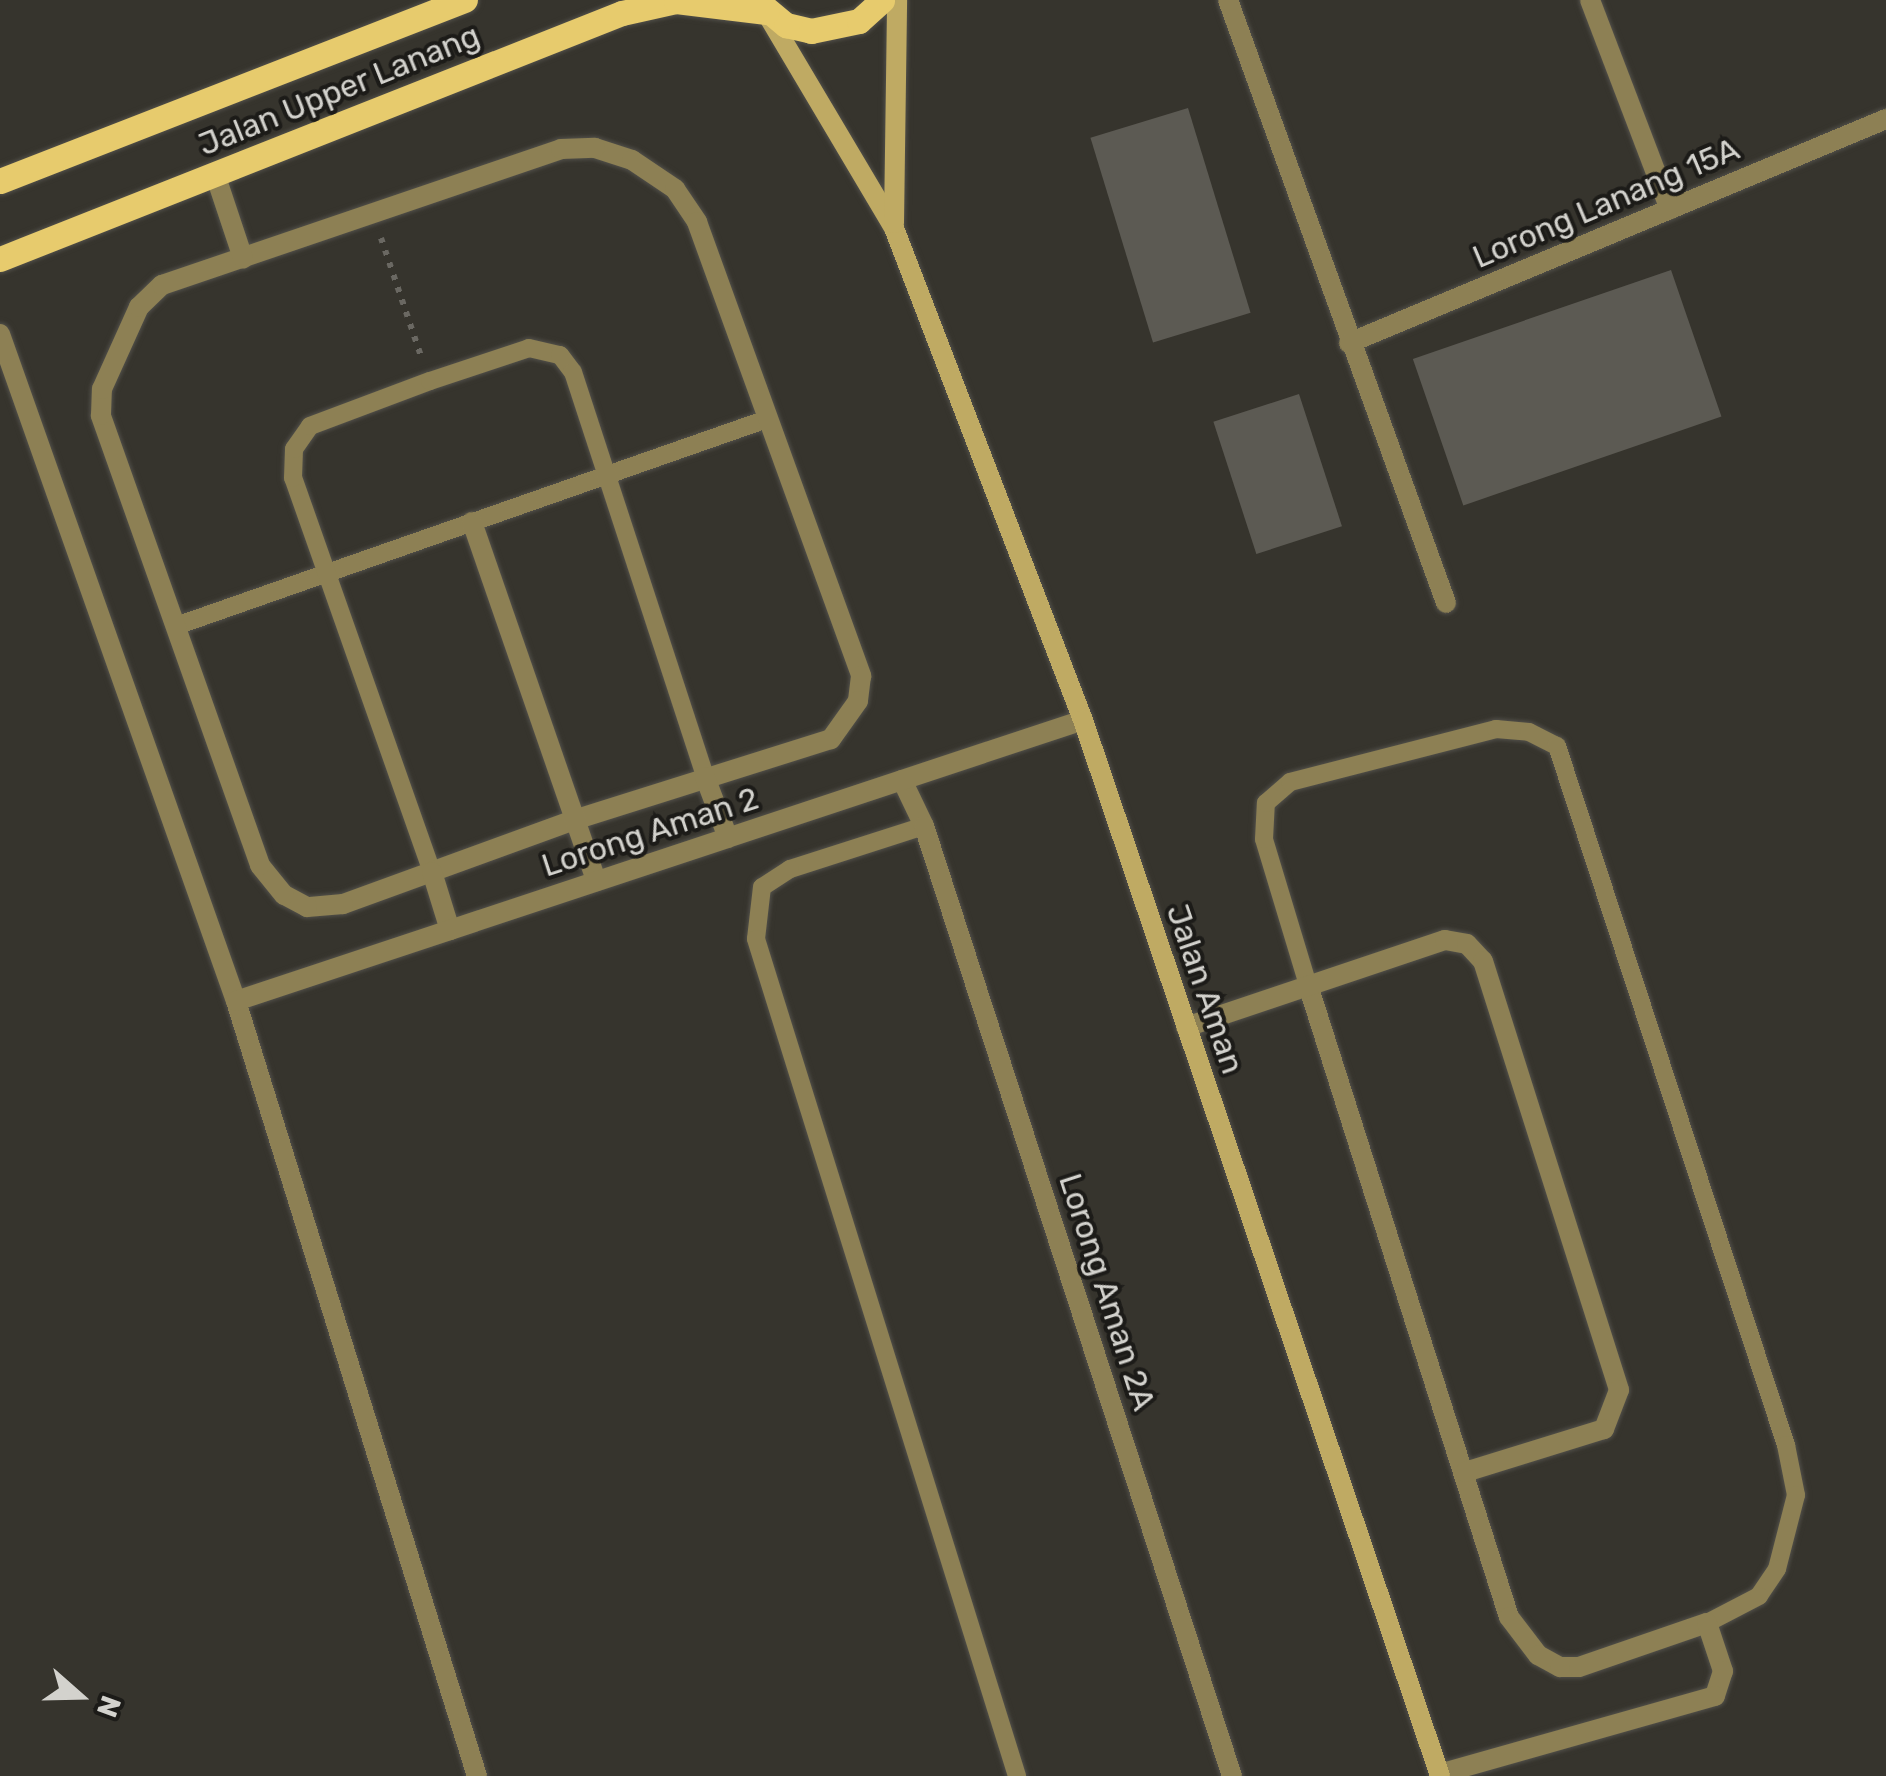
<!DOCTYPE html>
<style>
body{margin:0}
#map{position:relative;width:1886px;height:1776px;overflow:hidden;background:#36342d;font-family:Rubik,sans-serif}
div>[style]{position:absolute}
.building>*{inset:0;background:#5c5a53;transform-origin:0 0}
.path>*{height:6px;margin-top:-3px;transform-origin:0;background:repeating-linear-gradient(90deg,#6a6862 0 5px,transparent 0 13px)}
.roads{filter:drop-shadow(0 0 2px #52504a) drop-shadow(0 0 2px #52504a)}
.lane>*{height:18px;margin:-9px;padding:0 9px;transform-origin:9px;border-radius:9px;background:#8d8054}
.street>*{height:20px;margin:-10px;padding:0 10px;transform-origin:10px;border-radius:10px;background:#8d8054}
.secondary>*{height:20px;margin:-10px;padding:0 10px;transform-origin:10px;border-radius:10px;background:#bfaa63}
.primary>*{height:25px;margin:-12.5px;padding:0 12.5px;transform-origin:12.5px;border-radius:12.5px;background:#e7cb6d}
span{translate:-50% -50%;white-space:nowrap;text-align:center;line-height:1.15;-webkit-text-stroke:8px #1c1b18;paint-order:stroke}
.street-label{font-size:32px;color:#d3d2cd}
.north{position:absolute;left:30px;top:1646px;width:100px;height:100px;-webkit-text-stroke:8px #1c1b18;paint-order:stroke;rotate:110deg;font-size:28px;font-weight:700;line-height:40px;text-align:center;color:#d3d2cd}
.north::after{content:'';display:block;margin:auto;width:35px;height:45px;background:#d3d2cd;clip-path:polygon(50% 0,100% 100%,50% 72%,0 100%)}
</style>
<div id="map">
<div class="building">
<i style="left:1188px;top:108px;width:214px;height:102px;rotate:73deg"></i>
<i style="left:1671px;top:270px;width:155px;height:273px;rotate:71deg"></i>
<i style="left:1299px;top:394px;width:139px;height:90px;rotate:72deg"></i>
</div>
<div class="path">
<i style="left:381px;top:238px;width:128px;rotate:71.3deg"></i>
</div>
<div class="roads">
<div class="lane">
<i style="left:176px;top:626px;width:626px;rotate:-19.3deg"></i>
<i style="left:924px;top:826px;width:141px;rotate:162.2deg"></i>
<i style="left:790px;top:869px;width:33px;rotate:147deg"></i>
<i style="left:762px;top:887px;width:52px;rotate:96.6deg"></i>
<i style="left:756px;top:939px;width:877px;rotate:72.68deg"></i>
<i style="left:432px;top:872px;width:418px;rotate:-109.4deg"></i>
<i style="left:293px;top:478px;width:29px;rotate:-88deg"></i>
<i style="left:294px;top:449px;width:28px;rotate:-55deg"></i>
<i style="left:310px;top:426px;width:128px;rotate:-20.6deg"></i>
<i style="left:430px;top:381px;width:104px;rotate:-18.4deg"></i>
<i style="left:529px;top:348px;width:32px;rotate:13deg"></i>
<i style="left:560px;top:355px;width:21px;rotate:53deg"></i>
<i style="left:573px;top:372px;width:426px;rotate:71.9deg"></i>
<i style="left:1308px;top:985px;width:152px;rotate:-106.8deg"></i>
<i style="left:1264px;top:839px;width:36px;rotate:-87deg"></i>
<i style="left:1266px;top:803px;width:32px;rotate:-41deg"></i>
<i style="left:1290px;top:782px;width:213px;rotate:-14.4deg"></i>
<i style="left:1496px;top:729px;width:33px;rotate:5deg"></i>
<i style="left:1529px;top:732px;width:31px;rotate:27deg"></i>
<i style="left:1557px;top:746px;width:736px;rotate:71.86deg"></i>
<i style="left:1786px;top:1445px;width:51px;rotate:78.7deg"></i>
<i style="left:1796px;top:1495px;width:76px;rotate:104.4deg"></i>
<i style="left:1777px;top:1569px;width:32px;rotate:124deg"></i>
<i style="left:1759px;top:1596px;width:59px;rotate:152.6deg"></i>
</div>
<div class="street">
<i style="left:1228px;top:0;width:641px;rotate:70.12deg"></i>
<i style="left:1590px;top:0;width:224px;rotate:69.1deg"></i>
<i style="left:595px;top:148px;width:39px;rotate:18deg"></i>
<i style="left:632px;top:160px;width:52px;rotate:34deg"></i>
<i style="left:675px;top:189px;width:40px;rotate:56deg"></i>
<i style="left:697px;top:222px;width:483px;rotate:70.1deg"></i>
<i style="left:861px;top:676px;width:25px;rotate:97deg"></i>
<i style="left:858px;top:701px;width:47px;rotate:125.4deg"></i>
<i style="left:831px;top:739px;width:269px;rotate:162.5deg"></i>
<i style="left:574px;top:820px;width:246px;rotate:160deg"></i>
<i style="left:343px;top:904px;width:36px;rotate:175deg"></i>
<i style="left:307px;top:907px;width:26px;rotate:-152deg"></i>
<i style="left:284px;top:895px;width:38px;rotate:-129deg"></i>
<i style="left:260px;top:865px;width:477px;rotate:-109.5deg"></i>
<i style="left:101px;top:415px;width:26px;rotate:-88deg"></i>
<i style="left:102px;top:389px;width:90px;rotate:-65.7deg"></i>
<i style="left:139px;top:307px;width:32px;rotate:-44deg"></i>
<i style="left:162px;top:285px;width:422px;rotate:-18.8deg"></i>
<i style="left:561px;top:149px;width:34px;rotate:-2deg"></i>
<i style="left:215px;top:174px;width:89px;rotate:71.6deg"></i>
<i style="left:0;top:334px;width:708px;rotate:70.52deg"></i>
<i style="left:236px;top:1001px;width:812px;rotate:72.73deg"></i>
<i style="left:1349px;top:343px;width:582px;rotate:-22.64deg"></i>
<i style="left:472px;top:522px;width:380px;rotate:70.9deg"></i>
<i style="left:705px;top:777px;width:65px;rotate:69.3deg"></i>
<i style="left:902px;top:780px;width:51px;rotate:64.4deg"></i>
<i style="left:924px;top:826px;width:999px;rotate:72.04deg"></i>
<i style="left:432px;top:872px;width:61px;rotate:72.8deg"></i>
<i style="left:1308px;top:985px;width:663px;rotate:72.36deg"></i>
<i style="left:1509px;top:1617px;width:48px;rotate:52.7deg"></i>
<i style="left:1538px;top:1655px;width:25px;rotate:29deg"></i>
<i style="left:1560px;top:1667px;width:19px"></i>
<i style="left:1579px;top:1667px;width:135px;rotate:-19deg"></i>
<i style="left:1707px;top:1623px;width:51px;rotate:71.6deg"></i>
<i style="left:1723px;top:1671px;width:26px;rotate:108deg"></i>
<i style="left:1715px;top:1696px;width:287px;rotate:164.2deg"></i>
<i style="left:236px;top:1001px;width:892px;rotate:-18.35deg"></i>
<i style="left:1186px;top:1027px;width:273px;rotate:-18.6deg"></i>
<i style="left:1445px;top:940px;width:22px;rotate:10deg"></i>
<i style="left:1467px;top:944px;width:23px;rotate:47deg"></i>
<i style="left:1483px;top:961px;width:450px;rotate:72.4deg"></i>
<i style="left:1619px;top:1390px;width:42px;rotate:111deg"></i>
<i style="left:1604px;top:1429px;width:145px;rotate:162.8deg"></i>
</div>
<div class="secondary">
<i style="left:767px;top:14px;width:249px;rotate:59.3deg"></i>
<i style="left:894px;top:228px;width:527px;rotate:68.99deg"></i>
<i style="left:1083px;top:720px;width:1115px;rotate:71.32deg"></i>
<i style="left:894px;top:223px;width:223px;rotate:-89.2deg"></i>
</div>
<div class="primary">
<i style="left:757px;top:1px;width:38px;rotate:40deg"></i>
<i style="left:786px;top:25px;width:26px;rotate:13deg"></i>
<i style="left:811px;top:31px;width:49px;rotate:-11.8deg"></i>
<i style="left:859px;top:21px;width:31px;rotate:-42deg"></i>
<i style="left:0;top:181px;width:499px;rotate:-21.3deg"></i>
<i style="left:0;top:259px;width:669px;rotate:-21.58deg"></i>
<i style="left:622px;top:13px;width:55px;rotate:-12.5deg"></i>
<i style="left:676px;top:1px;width:91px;rotate:7deg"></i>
</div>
</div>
<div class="street-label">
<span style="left:339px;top:90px;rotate:-22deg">Jalan Upper Lanang</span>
<span style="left:1606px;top:203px;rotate:-23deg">Lorong Lanang 15A</span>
<span style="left:650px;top:832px;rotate:-18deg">Lorong Aman 2</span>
<span style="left:1205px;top:989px;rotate:71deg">Jalan Aman</span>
<span style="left:1107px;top:1292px;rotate:72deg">Lorong Aman 2A</span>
</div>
<div class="north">N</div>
</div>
